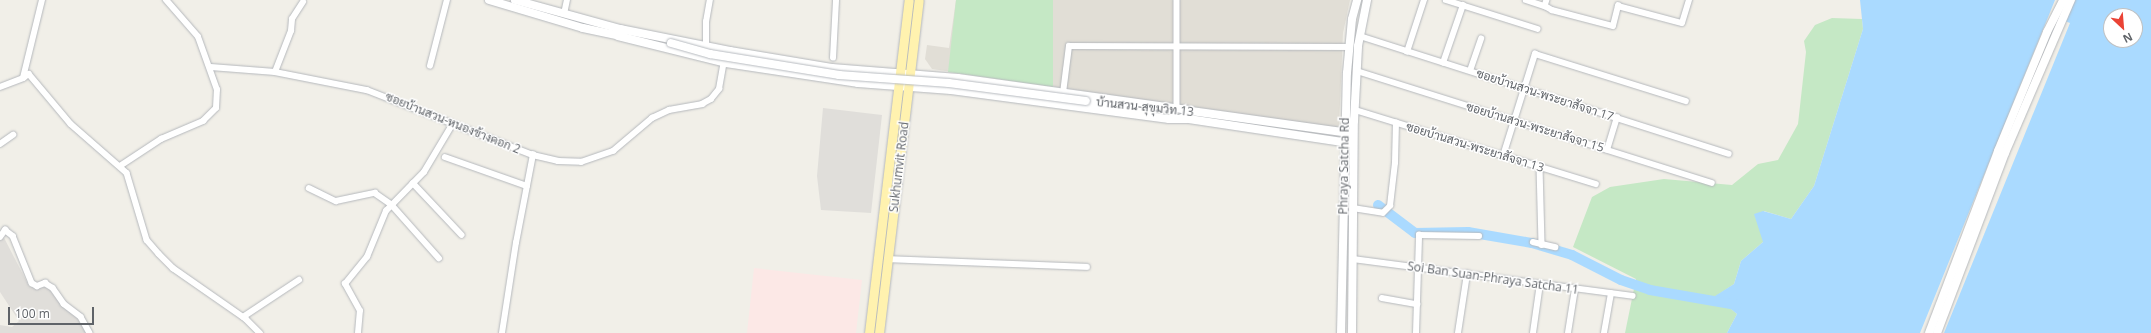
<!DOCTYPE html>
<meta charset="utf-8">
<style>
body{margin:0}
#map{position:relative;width:2151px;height:333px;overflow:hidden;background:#f1efe8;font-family:"Open Sans",Sarabun,sans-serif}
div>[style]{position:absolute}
.industrial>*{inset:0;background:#e0deda}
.education>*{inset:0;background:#e1ded6}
.medical>*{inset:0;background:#fce8e6}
.green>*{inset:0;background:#c5e8c5}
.water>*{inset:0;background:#aadaff}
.pier>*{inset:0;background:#f1efe8}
.river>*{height:10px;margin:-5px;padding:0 5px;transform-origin:5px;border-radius:5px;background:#aadaff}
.roads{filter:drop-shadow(0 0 1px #b5b8bc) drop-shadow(0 0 1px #b5b8bc)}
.minor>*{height:5.5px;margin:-2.75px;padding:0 2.75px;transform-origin:2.75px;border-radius:2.75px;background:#fff}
.secondary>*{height:8px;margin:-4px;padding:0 4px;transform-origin:4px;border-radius:4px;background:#fff}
.primary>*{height:9px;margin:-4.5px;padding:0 4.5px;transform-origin:4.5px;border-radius:4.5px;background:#fff2af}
.bridges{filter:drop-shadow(0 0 1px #b6babf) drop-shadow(0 0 1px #b6babf)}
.secondary-bridge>*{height:8px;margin:-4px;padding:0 4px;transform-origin:4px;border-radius:4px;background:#fff}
span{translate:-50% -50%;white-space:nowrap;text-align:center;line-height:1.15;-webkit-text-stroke:3px #fff;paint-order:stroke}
.street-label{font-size:12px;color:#5f6368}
.north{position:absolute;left:2103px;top:8px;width:40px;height:40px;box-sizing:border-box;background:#fff;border:1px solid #bfc1c3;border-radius:50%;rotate:154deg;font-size:11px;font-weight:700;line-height:16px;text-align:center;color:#5f6368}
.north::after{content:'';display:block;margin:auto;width:14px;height:18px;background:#ea4335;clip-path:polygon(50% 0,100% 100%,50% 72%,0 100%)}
.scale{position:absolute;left:8px;top:307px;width:86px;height:18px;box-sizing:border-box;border:2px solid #5f6368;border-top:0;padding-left:5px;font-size:12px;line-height:14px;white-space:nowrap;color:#5f6368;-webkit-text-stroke:3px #fff;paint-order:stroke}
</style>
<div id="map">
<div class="industrial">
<i style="clip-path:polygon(823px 108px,882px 115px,871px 213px,821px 210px,817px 176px)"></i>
<i style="clip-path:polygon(0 230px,29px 286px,34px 288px,43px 286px,50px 290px,61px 305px,77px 318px,86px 333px,0 333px,0 325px,12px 327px,19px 321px,0 292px)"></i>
</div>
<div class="education">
<i style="clip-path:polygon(956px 0,1350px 0,1343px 33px,1339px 128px,932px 69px,925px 59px,927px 45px,949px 48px)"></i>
</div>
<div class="medical">
<i style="clip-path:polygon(754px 268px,862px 280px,856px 333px,747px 333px)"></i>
</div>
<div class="green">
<i style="clip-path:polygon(956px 0,1053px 0,1053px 87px,948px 72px)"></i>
<i style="clip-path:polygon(1832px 18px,1862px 19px,1863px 29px,1814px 186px,1791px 219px,1764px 211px,1763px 242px,1741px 261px,1734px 284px,1716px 296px,1737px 314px,1727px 333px,1625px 333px,1636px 279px,1573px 247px,1592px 197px,1610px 187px,1664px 179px,1732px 185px,1758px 164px,1778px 160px,1798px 124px,1806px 52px,1804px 41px,1815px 25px)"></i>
</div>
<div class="water">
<i style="clip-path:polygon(evenodd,1860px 0,2151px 0,2151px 333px,1727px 333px,1737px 314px,1715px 296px,1734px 284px,1741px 261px,1763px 242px,1754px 214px,1763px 211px,1791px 219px,1814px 186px,1863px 29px,1860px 0,2111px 16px,2135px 16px,2135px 40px,2111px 40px,2111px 16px)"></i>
</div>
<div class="pier">
<i style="clip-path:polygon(2055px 0,2075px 0,2065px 21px,2070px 23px,1944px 333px,1920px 333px)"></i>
</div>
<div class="river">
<i style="left:1378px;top:205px;width:46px;rotate:37.1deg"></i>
<i style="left:1415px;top:233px;width:53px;rotate:-1.1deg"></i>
<i style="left:1468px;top:232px;width:65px;rotate:9.8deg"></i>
<i style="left:1532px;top:243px;width:42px;rotate:16.7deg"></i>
<i style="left:1572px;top:255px;width:55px;rotate:27deg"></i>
<i style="left:1621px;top:280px;width:31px;rotate:19deg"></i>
<i style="left:1650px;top:290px;width:88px;rotate:9.8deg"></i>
</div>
<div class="roads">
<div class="minor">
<i style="left:1177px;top:0;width:108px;rotate:90deg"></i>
<i style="left:1446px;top:0;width:96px;rotate:17.5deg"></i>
<i style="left:1526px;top:0;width:20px;rotate:18deg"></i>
<i style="left:1547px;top:0;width:6px;rotate:108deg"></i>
<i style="left:1545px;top:6px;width:8px;rotate:30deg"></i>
<i style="left:1552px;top:10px;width:63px;rotate:14.7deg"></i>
<i style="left:1613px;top:26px;width:21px;rotate:-76deg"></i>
<i style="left:1618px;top:6px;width:66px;rotate:14.9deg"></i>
<i style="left:1682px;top:23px;width:24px;rotate:-73deg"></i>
<i style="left:564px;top:14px;width:14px;rotate:-78deg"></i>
<i style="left:1360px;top:36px;width:387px;rotate:17.7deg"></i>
<i style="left:706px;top:46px;width:24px;rotate:-90deg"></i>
<i style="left:706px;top:22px;width:22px;rotate:-80deg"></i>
<i style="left:1407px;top:52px;width:55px;rotate:-71.9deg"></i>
<i style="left:833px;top:58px;width:58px;rotate:-87deg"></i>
<i style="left:1443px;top:63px;width:61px;rotate:-71deg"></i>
<i style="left:430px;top:66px;width:68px;rotate:-75.6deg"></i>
<i style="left:211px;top:67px;width:64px;rotate:4.5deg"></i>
<i style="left:275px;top:72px;width:94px;rotate:11.1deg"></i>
<i style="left:367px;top:90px;width:178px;rotate:21.4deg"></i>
<i style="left:533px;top:155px;width:26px;rotate:13deg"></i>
<i style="left:558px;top:161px;width:23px;rotate:2deg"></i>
<i style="left:581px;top:162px;width:34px;rotate:-19deg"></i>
<i style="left:613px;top:151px;width:51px;rotate:-40.2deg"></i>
<i style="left:652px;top:118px;width:19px;rotate:-25deg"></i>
<i style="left:669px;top:110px;width:34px;rotate:-10deg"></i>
<i style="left:702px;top:104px;width:10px;rotate:-29deg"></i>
<i style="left:711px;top:99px;width:13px;rotate:-51deg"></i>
<i style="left:719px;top:89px;width:27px;rotate:-80deg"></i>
<i style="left:1357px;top:71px;width:372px;rotate:17.5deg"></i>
<i style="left:1470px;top:71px;width:34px;rotate:-71deg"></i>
<i style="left:275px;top:72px;width:44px;rotate:-68.7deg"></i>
<i style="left:291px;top:31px;width:12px;rotate:-85deg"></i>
<i style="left:292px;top:19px;width:20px;rotate:-57deg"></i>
<i style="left:23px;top:78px;width:7px;rotate:-34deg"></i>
<i style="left:29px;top:74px;width:65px;rotate:50deg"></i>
<i style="left:71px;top:124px;width:74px;rotate:41.2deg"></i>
<i style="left:127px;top:173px;width:70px;rotate:73.4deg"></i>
<i style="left:147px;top:240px;width:18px;rotate:49deg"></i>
<i style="left:159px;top:254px;width:20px;rotate:45deg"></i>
<i style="left:173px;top:268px;width:89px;rotate:34.9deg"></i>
<i style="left:246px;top:319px;width:20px;rotate:45deg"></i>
<i style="left:0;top:87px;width:25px;rotate:-21deg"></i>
<i style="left:23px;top:78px;width:80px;rotate:-76.3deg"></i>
<i style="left:1063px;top:93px;width:47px;rotate:-82.7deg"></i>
<i style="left:1069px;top:46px;width:280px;rotate:0.2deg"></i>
<i style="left:1355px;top:110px;width:252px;rotate:17.1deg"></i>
<i style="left:0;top:144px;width:16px;rotate:-35deg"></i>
<i style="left:1607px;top:150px;width:34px;rotate:-73deg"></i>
<i style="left:1503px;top:156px;width:107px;rotate:-72.6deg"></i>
<i style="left:1535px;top:54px;width:158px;rotate:17.3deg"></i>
<i style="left:445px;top:157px;width:87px;rotate:19.5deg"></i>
<i style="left:120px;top:166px;width:49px;rotate:-33.4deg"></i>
<i style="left:161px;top:139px;width:46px;rotate:-23.2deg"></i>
<i style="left:203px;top:121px;width:18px;rotate:-45deg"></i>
<i style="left:216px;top:108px;width:18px;rotate:-87deg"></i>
<i style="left:217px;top:90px;width:56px;rotate:-109.7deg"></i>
<i style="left:198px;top:37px;width:49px;rotate:-130.9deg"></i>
<i style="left:1540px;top:167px;width:78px;rotate:88.5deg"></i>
<i style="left:413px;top:183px;width:71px;rotate:46.7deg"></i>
<i style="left:309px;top:188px;width:30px;rotate:26deg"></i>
<i style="left:336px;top:201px;width:40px;rotate:-12deg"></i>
<i style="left:375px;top:193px;width:21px;rotate:35deg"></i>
<i style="left:392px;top:205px;width:71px;rotate:48.4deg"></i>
<i style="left:1353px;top:208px;width:30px;rotate:9deg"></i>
<i style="left:1383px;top:213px;width:10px;rotate:-45deg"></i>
<i style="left:1390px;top:206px;width:43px;rotate:-83.4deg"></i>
<i style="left:1395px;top:163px;width:40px;rotate:-88.6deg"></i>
<i style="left:0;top:237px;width:9px;rotate:-54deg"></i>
<i style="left:5px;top:230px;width:10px;rotate:37deg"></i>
<i style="left:13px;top:236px;width:51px;rotate:68deg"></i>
<i style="left:32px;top:283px;width:6px;rotate:31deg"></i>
<i style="left:37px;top:286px;width:9px;rotate:-21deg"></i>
<i style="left:45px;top:283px;width:9px;rotate:32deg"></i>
<i style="left:53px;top:288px;width:19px;rotate:55deg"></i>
<i style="left:64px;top:304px;width:21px;rotate:37deg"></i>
<i style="left:81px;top:317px;width:18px;rotate:61deg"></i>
<i style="left:1533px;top:242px;width:23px;rotate:13deg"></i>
<i style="left:888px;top:259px;width:199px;rotate:2.3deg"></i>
<i style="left:1353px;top:259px;width:282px;rotate:7.5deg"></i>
<i style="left:1382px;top:298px;width:36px;rotate:10deg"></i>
<i style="left:243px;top:317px;width:67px;rotate:-33.5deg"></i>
<i style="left:358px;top:333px;width:22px;rotate:-85deg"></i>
<i style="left:360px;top:311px;width:31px;rotate:-119deg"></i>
<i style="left:345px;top:284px;width:35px;rotate:-51deg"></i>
<i style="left:367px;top:257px;width:50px;rotate:-67.6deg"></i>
<i style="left:386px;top:211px;width:54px;rotate:-45.7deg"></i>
<i style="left:424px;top:172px;width:55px;rotate:-59.2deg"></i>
<i style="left:502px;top:333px;width:91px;rotate:-81.2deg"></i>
<i style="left:516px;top:243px;width:90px;rotate:-79.1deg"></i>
<i style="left:1416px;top:333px;width:98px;rotate:-88.2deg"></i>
<i style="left:1419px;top:235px;width:60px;rotate:1deg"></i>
<i style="left:1458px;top:333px;width:60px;rotate:-81.3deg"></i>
<i style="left:1533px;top:333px;width:49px;rotate:-81.9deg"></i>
<i style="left:1568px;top:333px;width:45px;rotate:-81deg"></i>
<i style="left:1604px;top:333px;width:40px;rotate:-80deg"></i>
</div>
<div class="secondary">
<i style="left:489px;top:0;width:98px;rotate:16.6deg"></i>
<i style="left:583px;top:28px;width:40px;rotate:12deg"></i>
<i style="left:515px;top:0;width:113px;rotate:15.4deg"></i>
<i style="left:620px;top:29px;width:112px;rotate:11.3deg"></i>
<i style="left:730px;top:51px;width:103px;rotate:9.5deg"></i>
<i style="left:832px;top:68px;width:126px;rotate:4.5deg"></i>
<i style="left:958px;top:78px;width:232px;rotate:7.9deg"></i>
<i style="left:618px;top:36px;width:111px;rotate:14deg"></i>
<i style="left:726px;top:63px;width:134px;rotate:8.6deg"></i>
<i style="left:858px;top:83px;width:93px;rotate:4.3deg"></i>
<i style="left:951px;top:90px;width:220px;rotate:7.6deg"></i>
<i style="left:1169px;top:119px;width:18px"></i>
<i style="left:1088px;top:101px;width:65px;rotate:8.9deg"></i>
<i style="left:1184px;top:110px;width:167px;rotate:7.9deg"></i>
<i style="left:1182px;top:118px;width:169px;rotate:8.5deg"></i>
<i style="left:1341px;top:333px;width:260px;rotate:-88.7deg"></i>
<i style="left:1347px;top:73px;width:54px;rotate:-84.7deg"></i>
<i style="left:1352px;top:19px;width:20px;rotate:-75deg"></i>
<i style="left:1352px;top:333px;width:212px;rotate:-89.5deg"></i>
<i style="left:1354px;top:121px;width:75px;rotate:-86.9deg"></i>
<i style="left:1358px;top:46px;width:47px;rotate:-78.9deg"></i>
<i style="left:1929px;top:333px;width:195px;rotate:-69.2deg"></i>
<i style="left:1998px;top:151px;width:129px;rotate:-67.6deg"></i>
<i style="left:2047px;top:32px;width:36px;rotate:-63deg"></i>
<i style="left:1937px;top:333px;width:192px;rotate:-69.3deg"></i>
<i style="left:2005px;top:153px;width:167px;rotate:-66.7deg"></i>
</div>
<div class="primary">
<i style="left:869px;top:333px;width:335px;rotate:-83.2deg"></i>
<i style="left:879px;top:333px;width:335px;rotate:-83.2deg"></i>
</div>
</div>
<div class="bridges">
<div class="secondary-bridge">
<i style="left:671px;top:43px;width:41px;rotate:15.8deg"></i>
<i style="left:710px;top:54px;width:131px;rotate:9.2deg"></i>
<i style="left:839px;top:75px;width:110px;rotate:4.2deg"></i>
<i style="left:949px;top:83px;width:138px;rotate:7.5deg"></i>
</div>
</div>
<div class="street-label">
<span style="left:1545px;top:95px;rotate:18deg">ซอยบ้านสวน-พระยาสัจจา 17</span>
<span style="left:1145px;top:107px;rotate:6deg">บ้านสวน-สุขุมวิท 13</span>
<span style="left:453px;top:123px;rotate:22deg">ซอยบ้านสวน-หนองข้างคอก 2</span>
<span style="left:1535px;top:127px;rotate:17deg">ซอยบ้านสวน-พระยาสัจจา 15</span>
<span style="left:1475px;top:147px;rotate:17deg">ซอยบ้านสวน-พระยาสัจจา 13</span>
<span style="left:1344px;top:166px;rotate:-89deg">Phraya Satcha Rd</span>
<span style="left:899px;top:167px;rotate:-83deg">Sukhumvit Road</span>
<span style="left:1493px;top:278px;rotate:8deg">Soi Ban Suan-Phraya Satcha 11</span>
</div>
<div class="north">N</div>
<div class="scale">100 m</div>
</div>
